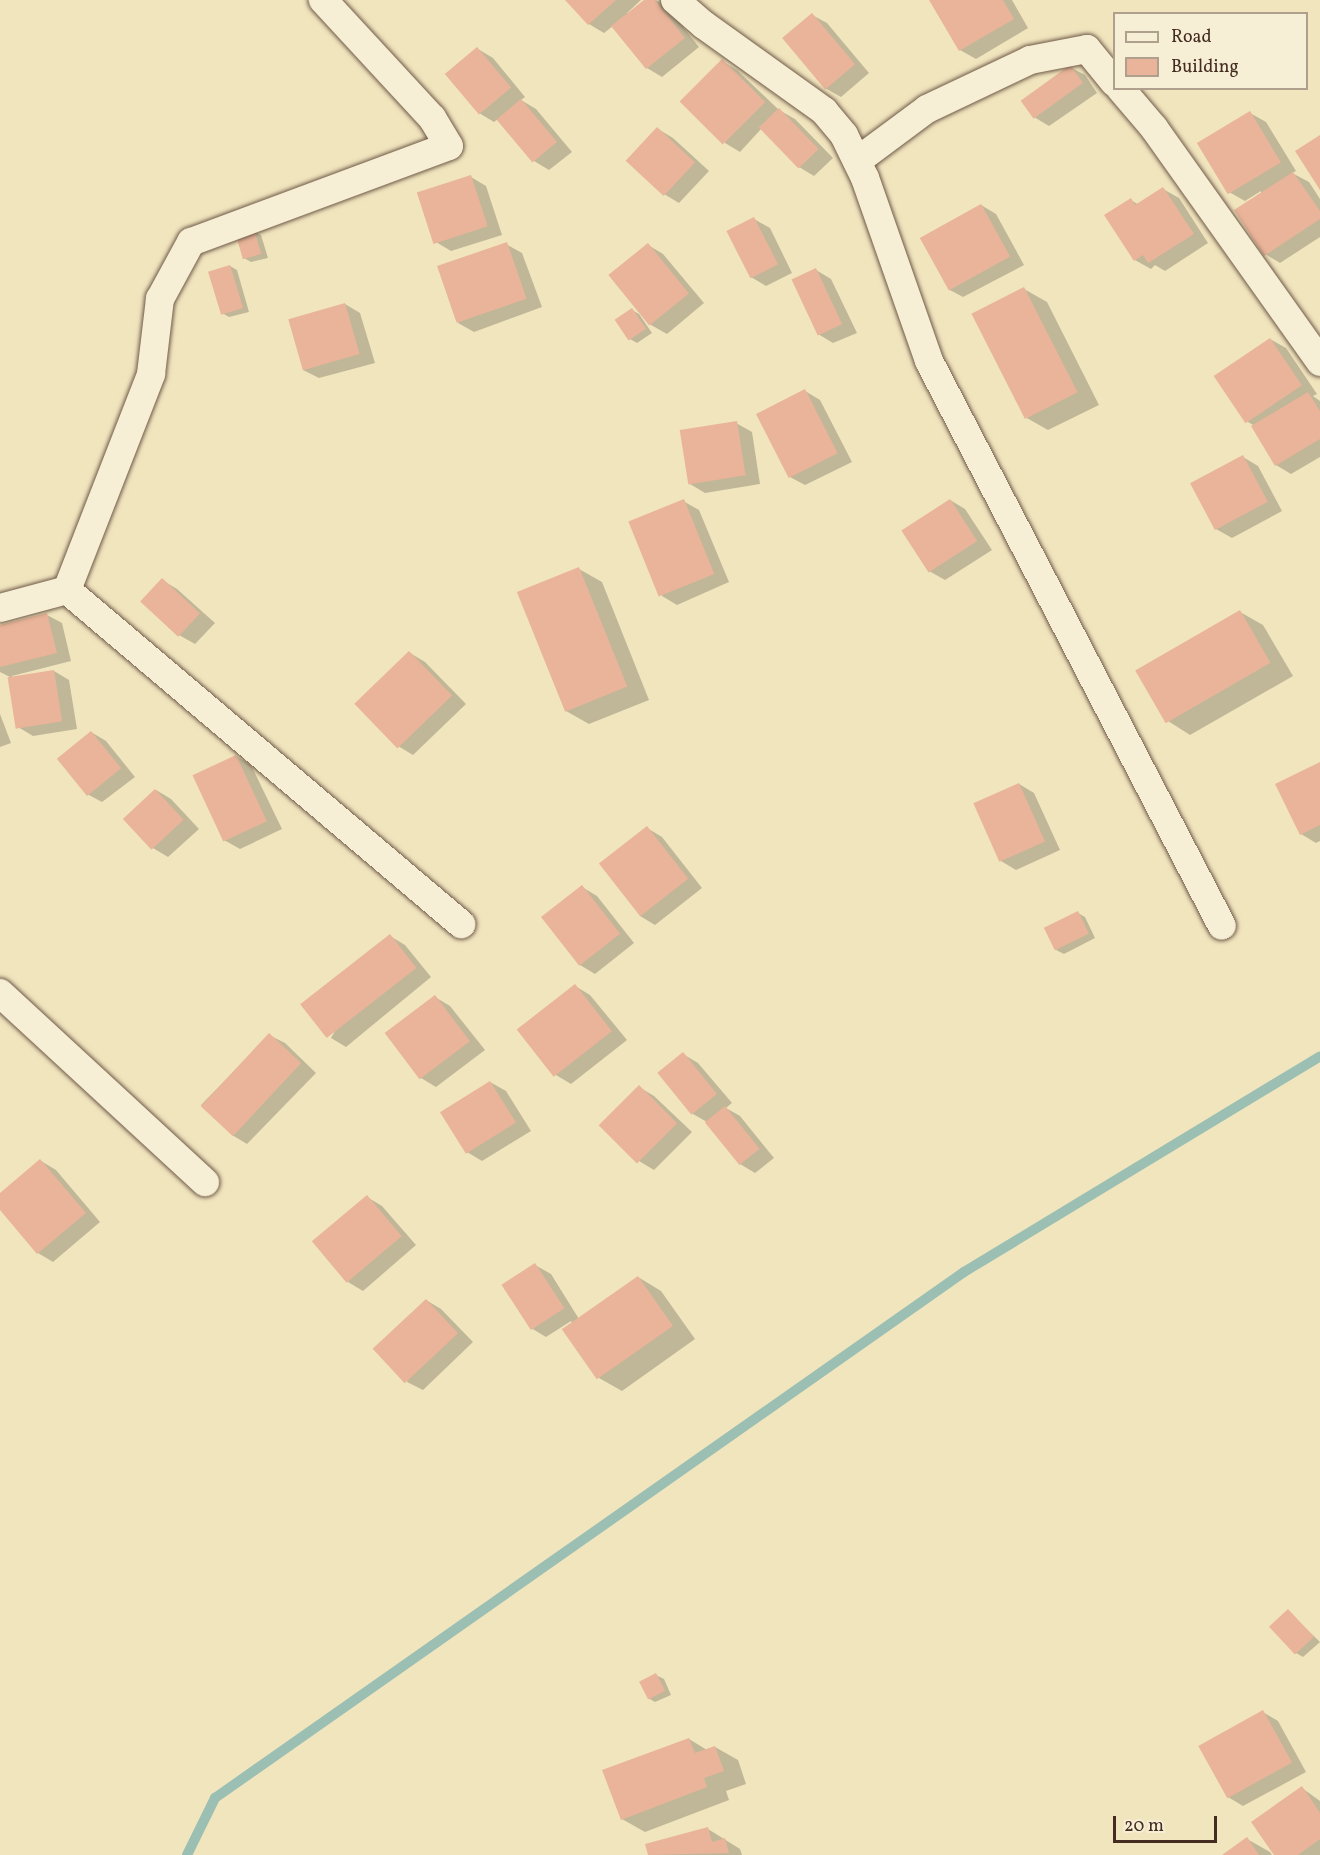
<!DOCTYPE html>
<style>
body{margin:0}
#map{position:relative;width:1320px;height:1855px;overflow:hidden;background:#f1e5be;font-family:Vollkorn,serif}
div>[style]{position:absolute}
.shadow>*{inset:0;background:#0003}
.stream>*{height:10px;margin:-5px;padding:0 5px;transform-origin:5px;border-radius:5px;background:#9bbfb2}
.building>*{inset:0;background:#e9b499;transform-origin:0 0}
.roads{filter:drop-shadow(0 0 2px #6f5a48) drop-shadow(0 0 2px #6f5a48)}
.street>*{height:28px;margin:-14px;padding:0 14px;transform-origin:14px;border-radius:14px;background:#f6eed5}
span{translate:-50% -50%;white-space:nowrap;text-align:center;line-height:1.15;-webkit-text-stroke:6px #f6eed5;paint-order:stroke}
.legend{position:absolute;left:1113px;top:12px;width:195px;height:78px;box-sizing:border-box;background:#f6eed5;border:2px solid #afa08d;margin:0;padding:8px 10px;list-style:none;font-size:18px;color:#442c21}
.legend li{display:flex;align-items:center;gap:12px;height:30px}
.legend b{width:30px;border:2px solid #afa08d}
.scale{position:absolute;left:1113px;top:1816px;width:104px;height:27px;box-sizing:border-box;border:3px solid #442c21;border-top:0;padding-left:8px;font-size:18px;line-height:21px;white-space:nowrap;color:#442c21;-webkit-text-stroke:4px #f6eed5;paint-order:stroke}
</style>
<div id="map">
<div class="shadow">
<i style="clip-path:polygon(567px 0,641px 0,627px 13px,628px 15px,647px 0,656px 0,666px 6px,699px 47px,662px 77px,647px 68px,613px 26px,604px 33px,589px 24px)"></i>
<i style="clip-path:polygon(931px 0,1012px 0,1028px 28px,976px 59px,960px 50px)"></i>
<i style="clip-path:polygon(812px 15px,827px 23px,869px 73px,841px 97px,825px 88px)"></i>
<i style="clip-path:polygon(478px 49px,493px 58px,525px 97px,521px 100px,536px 109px,572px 152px,549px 170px,534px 161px,498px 119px,494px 122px,479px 113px)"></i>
<i style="clip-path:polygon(722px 61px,737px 70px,779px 110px,795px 119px,833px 158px,814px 176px,799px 167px,762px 128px,740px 152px,725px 143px)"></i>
<i style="clip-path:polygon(1070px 67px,1085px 75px,1097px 93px,1049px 126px,1034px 117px,1022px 101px)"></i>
<i style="clip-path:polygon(1250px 113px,1266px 122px,1296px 171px,1292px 173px,1309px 182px,1320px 199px,1320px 237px,1280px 263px,1265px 254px,1261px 191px,1245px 201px,1229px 192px,1200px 144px)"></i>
<i style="clip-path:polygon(658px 129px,673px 138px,709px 171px,679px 203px,664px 194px)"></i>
<i style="clip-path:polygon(471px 177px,486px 186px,502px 235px,451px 251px,436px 242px)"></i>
<i style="clip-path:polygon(1163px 189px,1179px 198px,1208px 243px,1165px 271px,1155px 265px,1151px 269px,1135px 260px,1131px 200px,1139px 205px)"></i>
<i style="clip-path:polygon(981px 205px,996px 214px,1024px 265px,963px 297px,948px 289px)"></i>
<i style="clip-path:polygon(754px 219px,770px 228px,792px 273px,766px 286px,751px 277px)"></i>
<i style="clip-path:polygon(253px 231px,261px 235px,268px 258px,251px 262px,244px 258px)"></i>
<i style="clip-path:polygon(506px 244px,522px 253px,542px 307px,474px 332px,458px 323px)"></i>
<i style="clip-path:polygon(648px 245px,663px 254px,704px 303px,667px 334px,651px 325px,610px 275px)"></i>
<i style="clip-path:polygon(230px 266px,237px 270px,249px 312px,229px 317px,222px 313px)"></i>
<i style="clip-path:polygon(816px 270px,831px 279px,857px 333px,833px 343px,818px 334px)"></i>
<i style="clip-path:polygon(1024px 289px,1047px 302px,1099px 405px,1048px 430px,1025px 417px)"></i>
<i style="clip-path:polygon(345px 304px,360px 313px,375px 363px,319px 378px,303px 370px)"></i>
<i style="clip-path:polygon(632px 310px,639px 314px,652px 333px,637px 343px,630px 339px)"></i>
<i style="clip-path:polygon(1270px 339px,1286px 348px,1317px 394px,1313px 396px,1320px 401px,1320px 457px,1291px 474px,1276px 465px,1255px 426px,1248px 422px)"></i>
<i style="clip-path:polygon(805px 391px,820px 400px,852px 462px,805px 485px,790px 477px)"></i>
<i style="clip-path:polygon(736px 423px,752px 432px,760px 484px,705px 493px,690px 484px)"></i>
<i style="clip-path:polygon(1243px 457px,1258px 466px,1282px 511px,1232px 538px,1216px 529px)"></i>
<i style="clip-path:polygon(950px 500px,965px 509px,992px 550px,945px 580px,929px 571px)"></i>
<i style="clip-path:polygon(683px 501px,699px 510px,729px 582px,677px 605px,662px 596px)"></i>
<i style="clip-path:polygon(579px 569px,602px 582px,649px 700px,589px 724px,566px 711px)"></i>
<i style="clip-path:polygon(162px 580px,177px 589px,215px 623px,195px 644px,179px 635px)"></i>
<i style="clip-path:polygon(1240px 612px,1263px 625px,1293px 676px,1190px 735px,1168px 721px,1138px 671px)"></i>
<i style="clip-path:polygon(47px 615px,62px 623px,71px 661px,12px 676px,12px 678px,54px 671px,69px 680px,77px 729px,33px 736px,18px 727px,10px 677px,0 672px,0 626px)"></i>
<i style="clip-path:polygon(410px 653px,425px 662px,466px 704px,413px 755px,398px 746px)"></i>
<i style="clip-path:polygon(0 714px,11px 743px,0 747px)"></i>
<i style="clip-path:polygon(91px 732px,106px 741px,135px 777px,102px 802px,87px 794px)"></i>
<i style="clip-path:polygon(236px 756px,251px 765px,282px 829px,240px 849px,224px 840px)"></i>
<i style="clip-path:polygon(1320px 764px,1320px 841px,1316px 843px,1301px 834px)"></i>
<i style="clip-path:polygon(1019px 784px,1034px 793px,1060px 850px,1016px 870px,1001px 861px)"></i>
<i style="clip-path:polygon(156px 790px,171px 799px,199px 829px,168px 857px,153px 848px)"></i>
<i style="clip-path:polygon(647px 828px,662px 837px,702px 888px,655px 925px,640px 916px)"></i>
<i style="clip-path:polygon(582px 887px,597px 896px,634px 943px,595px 974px,580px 965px)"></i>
<i style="clip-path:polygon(1078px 913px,1085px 917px,1095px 938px,1064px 954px,1056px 950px)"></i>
<i style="clip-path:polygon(390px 936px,405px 945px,431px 977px,346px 1047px,331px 1038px)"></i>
<i style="clip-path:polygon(575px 986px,590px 995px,627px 1040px,571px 1084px,556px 1075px,520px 1031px)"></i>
<i style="clip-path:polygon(435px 997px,450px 1006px,485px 1050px,436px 1087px,421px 1078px)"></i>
<i style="clip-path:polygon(269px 1035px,285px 1043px,316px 1073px,247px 1144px,232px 1135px,201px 1105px)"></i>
<i style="clip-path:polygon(683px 1054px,698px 1063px,732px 1103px,726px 1108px,740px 1116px,774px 1158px,755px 1173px,740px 1164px,707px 1122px,693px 1114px)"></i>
<i style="clip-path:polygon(490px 1082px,506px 1091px,531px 1131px,482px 1161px,467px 1152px)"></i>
<i style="clip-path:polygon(639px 1087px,654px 1096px,692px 1132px,654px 1170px,639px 1161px)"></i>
<i style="clip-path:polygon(41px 1161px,56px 1170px,100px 1222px,53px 1262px,38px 1253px,0 1208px,0 1195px)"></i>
<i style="clip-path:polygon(367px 1197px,382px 1206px,416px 1245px,363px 1291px,348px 1282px)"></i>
<i style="clip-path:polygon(535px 1265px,551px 1274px,579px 1319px,638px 1277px,661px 1291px,695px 1339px,622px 1391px,599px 1378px,571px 1321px,546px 1337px,531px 1328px)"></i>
<i style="clip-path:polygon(426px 1300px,441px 1309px,473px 1342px,423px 1390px,407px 1382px)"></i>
<i style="clip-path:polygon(1288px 1611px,1320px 1642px,1303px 1657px,1296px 1653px)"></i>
<i style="clip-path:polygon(656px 1675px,664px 1679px,671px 1695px,655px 1702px,648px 1698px)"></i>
<i style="clip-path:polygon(1263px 1712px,1278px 1721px,1306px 1772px,1243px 1806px,1228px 1797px)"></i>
<i style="clip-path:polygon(689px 1739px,707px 1750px,715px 1747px,738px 1760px,746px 1784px,726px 1791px,729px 1800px,645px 1832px,622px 1819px)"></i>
<i style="clip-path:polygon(1302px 1788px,1320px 1801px,1320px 1855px,1276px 1855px)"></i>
<i style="clip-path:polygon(708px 1829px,740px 1849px,742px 1855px,650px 1855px,647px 1845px)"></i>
<i style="clip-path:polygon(1247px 1839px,1270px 1852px,1272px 1855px,1225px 1855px)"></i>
</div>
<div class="stream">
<i style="left:187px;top:1855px;width:64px;rotate:-63.8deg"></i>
<i style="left:215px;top:1798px;width:915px;rotate:-35.08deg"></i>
<i style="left:964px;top:1272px;width:416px;rotate:-31.2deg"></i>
</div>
<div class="building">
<i style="clip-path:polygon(565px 0,616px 0,588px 25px)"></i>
<i style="clip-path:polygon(644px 0,655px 0,685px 38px,646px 69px,611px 26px)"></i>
<i style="clip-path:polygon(929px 0,1003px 0,1014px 19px,959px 51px)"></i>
<i style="left:812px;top:13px;width:67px;height:39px;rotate:50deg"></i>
<i style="left:477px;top:47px;width:53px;height:42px;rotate:50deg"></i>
<i style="left:722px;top:59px;width:61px;height:60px;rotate:45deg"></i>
<i style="left:1070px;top:65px;width:22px;height:61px;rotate:54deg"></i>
<i style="left:521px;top:99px;width:56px;height:32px;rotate:50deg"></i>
<i style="left:779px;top:108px;width:57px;height:28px;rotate:46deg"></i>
<i style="left:1250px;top:111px;width:60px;height:62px;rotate:59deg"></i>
<i style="left:657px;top:127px;width:52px;height:46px;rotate:43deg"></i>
<i style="clip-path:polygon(1320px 135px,1320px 190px,1295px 151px)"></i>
<i style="clip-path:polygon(1293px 172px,1320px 211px,1320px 219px,1264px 256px,1234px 210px)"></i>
<i style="left:471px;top:175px;width:54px;height:57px;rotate:72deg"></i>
<i style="clip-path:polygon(1163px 187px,1194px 234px,1148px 263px,1143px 255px,1134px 261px,1104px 215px,1131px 198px,1135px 205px)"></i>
<i style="left:981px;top:204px;width:60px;height:70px;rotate:61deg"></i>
<i style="left:754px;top:217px;width:53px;height:31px;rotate:63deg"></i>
<i style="left:254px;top:229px;width:26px;height:19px;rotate:74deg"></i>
<i style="left:507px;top:242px;width:60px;height:74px;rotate:71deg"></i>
<i style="left:648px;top:243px;width:65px;height:51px;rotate:51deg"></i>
<i style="left:230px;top:265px;width:45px;height:23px;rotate:73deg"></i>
<i style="left:816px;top:268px;width:62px;height:27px;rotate:65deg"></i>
<i style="left:1024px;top:287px;width:118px;height:59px;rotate:63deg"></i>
<i style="left:345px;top:303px;width:53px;height:59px;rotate:74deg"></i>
<i style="left:632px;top:308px;width:25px;height:21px;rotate:56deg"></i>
<i style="left:1270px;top:338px;width:57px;height:68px;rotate:56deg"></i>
<i style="left:805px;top:389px;width:72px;height:55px;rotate:63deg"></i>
<i style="clip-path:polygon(1308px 392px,1320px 411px,1320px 439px,1275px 466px,1251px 426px)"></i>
<i style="left:737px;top:421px;width:55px;height:58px;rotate:81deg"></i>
<i style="left:1243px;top:455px;width:53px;height:60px;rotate:62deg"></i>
<i style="left:684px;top:499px;width:81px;height:60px;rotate:68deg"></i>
<i style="left:950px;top:499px;width:50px;height:58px;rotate:57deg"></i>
<i style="left:579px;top:567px;width:129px;height:67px;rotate:68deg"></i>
<i style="left:162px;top:578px;width:52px;height:32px;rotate:43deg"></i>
<i style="left:1240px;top:610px;width:61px;height:121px;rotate:60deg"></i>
<i style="clip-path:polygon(47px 613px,57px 653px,0 667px,0 625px)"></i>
<i style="left:409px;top:651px;width:62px;height:76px;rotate:46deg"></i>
<i style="left:54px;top:670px;width:52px;height:47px;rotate:81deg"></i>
<i style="left:91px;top:731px;width:48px;height:44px;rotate:51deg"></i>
<i style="left:236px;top:755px;width:73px;height:48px;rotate:65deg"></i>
<i style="clip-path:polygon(1320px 762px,1320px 825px,1300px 835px,1275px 784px)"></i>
<i style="left:1019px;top:783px;width:64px;height:50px;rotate:66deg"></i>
<i style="left:155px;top:789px;width:42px;height:44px;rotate:47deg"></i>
<i style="left:647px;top:826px;width:67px;height:61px;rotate:52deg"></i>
<i style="left:582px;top:885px;width:62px;height:52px;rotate:52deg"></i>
<i style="left:1078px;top:911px;width:25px;height:38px;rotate:64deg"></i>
<i style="left:390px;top:934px;width:43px;height:114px;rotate:52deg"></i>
<i style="left:575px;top:984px;width:60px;height:74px;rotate:52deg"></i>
<i style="left:435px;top:995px;width:58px;height:63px;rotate:53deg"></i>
<i style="left:269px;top:1033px;width:44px;height:100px;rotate:43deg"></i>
<i style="left:683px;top:1052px;width:54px;height:33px;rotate:51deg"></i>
<i style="left:490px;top:1081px;width:49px;height:59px;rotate:58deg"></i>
<i style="left:639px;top:1085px;width:54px;height:57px;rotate:45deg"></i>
<i style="left:725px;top:1106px;width:55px;height:26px;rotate:51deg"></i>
<i style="clip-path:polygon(40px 1159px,86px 1213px,37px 1254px,0 1210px,0 1193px)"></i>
<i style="left:367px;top:1195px;width:54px;height:72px;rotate:50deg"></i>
<i style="left:535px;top:1263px;width:54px;height:40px;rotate:57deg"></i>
<i style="left:638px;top:1276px;width:61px;height:93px;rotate:55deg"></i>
<i style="left:426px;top:1299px;width:47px;height:73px;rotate:47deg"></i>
<i style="left:1288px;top:1609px;width:38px;height:26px;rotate:47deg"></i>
<i style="left:656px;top:1673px;width:20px;height:19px;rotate:63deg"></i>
<i style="left:1263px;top:1710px;width:60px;height:74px;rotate:61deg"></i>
<i style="clip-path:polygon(689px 1738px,695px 1753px,715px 1746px,724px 1771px,704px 1778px,707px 1787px,621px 1820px,602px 1770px)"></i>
<i style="clip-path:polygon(1302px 1786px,1320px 1813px,1320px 1839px,1298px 1855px,1274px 1855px,1251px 1822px)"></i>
<i style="clip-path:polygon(708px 1827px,712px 1842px,725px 1838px,729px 1853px,648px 1855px,645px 1844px)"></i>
<i style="clip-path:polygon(1247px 1837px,1259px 1855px,1222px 1855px)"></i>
</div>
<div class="roads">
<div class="street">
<i style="left:675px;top:0;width:38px;rotate:41deg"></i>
<i style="left:704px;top:25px;width:148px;rotate:35.6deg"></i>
<i style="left:824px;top:111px;width:31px;rotate:50deg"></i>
<i style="left:844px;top:135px;width:48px;rotate:64deg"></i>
<i style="left:865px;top:178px;width:194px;rotate:70.7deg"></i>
<i style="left:929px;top:361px;width:636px;rotate:62.59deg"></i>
<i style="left:1120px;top:88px;width:52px;rotate:49.6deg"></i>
<i style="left:1154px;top:128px;width:287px;rotate:54.6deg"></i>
<i style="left:857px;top:161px;width:87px;rotate:-36.6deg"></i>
<i style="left:927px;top:109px;width:114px;rotate:-25.4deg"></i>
<i style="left:1030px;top:60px;width:58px;rotate:-10.9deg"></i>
<i style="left:1087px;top:49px;width:43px;rotate:50.7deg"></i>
<i style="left:67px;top:590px;width:517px;rotate:40.29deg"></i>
<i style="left:0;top:608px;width:69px;rotate:-15deg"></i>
<i style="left:67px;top:590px;width:232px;rotate:-68.7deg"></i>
<i style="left:151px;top:374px;width:76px;rotate:-83.2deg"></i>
<i style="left:160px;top:299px;width:65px;rotate:-61.5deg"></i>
<i style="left:191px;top:242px;width:275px;rotate:-20.4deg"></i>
<i style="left:449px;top:146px;width:33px;rotate:-121deg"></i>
<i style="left:432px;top:118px;width:161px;rotate:-132.7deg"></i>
<i style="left:0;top:993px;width:279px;rotate:42.7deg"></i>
</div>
</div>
<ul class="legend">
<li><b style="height:8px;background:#f6eed5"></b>Road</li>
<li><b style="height:16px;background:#e9b499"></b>Building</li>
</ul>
<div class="scale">20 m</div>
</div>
